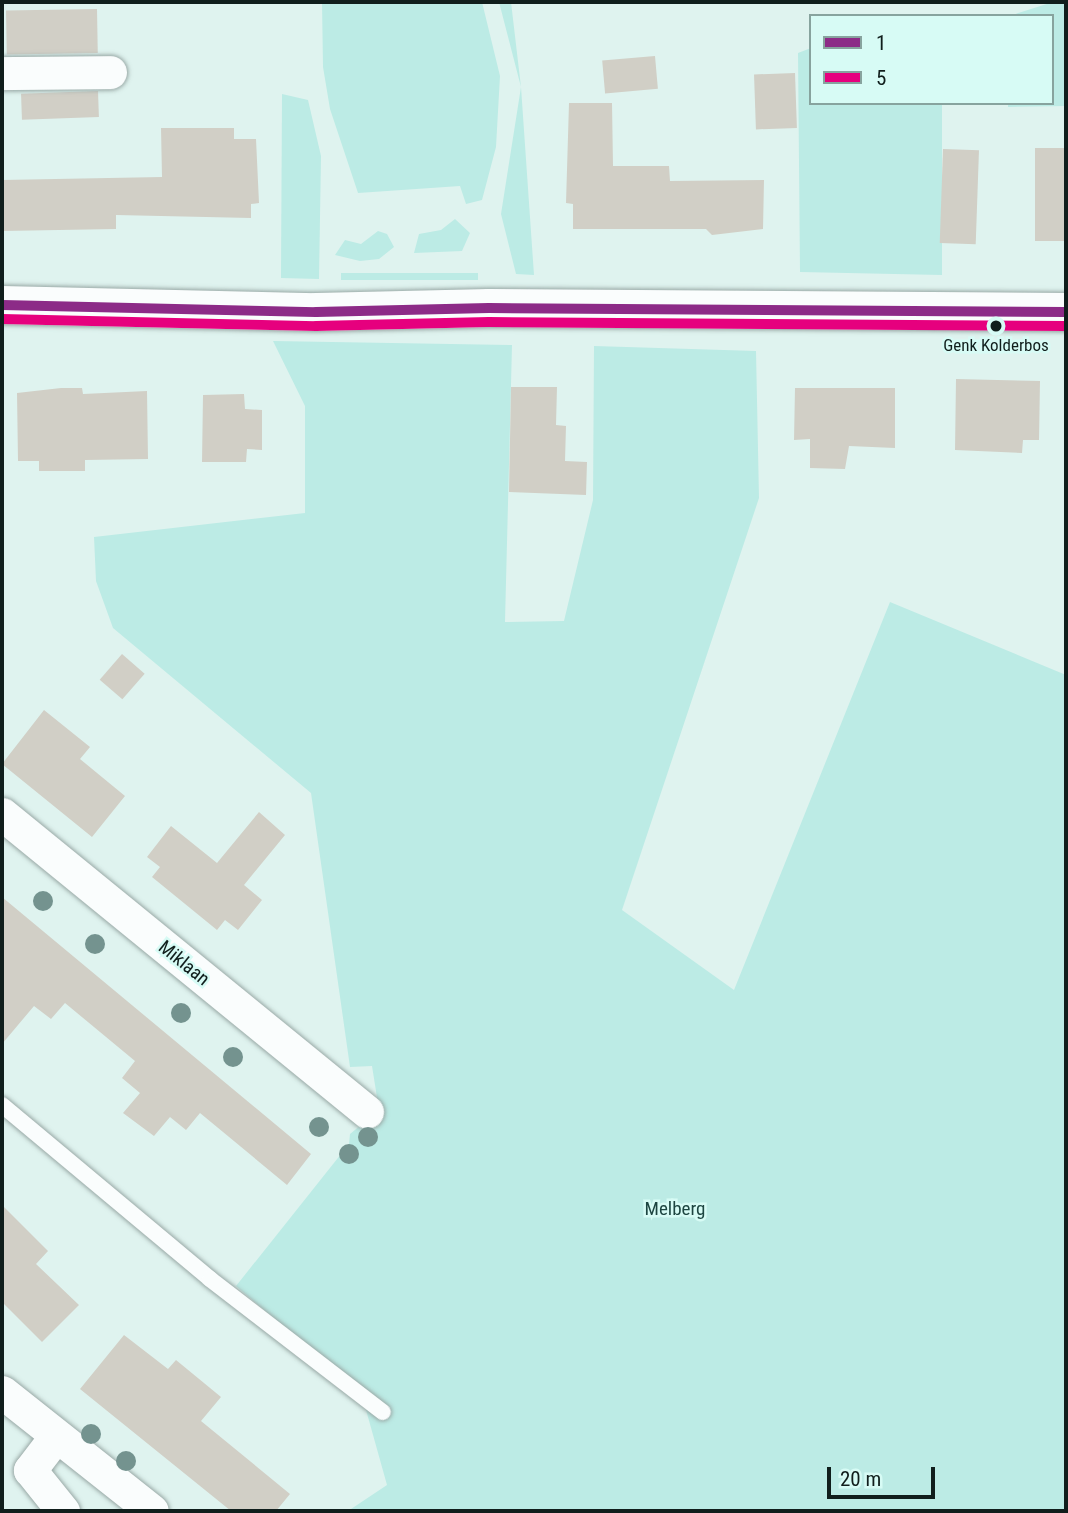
<!DOCTYPE html>
<style>
body{margin:0}
#map{position:relative;width:1068px;height:1513px;overflow:hidden;background:#dff3ef;font-family:"Roboto Condensed",sans-serif}
div>[style]{position:absolute}
.green>*{inset:0;background:#bcebe5;transform-origin:0 0}
.building>*{inset:0;background:#d1cfc6;transform-origin:0 0}
.roads{filter:drop-shadow(0 0 2px #99a9a6) drop-shadow(0 0 2px #99a9a6)}
.lane>*{height:16px;margin:-8px;padding:0 8px;transform-origin:8px;border-radius:8px;background:#fafdfd}
.street>*{height:33px;margin:-16.5px;padding:0 16.5px;transform-origin:16.5px;border-radius:16.5px;background:#fafdfd}
.secondary>*{height:38px;margin:-19px;padding:0 19px;transform-origin:19px;border-radius:19px;background:#fafdfd}
.bus-1>*{height:10px;margin:-5px;padding:0 5px;transform-origin:5px;border-radius:5px;background:#8c2b87}
.bus-2>*{height:10px;margin:-5px;padding:0 5px;transform-origin:5px;border-radius:5px;background:#e6007e}
.trees>*{width:20px;height:20px;margin:-10px;border-radius:50%;background:#74938f}
.dots>*{width:19px;height:19px;translate:-50% -50%;box-sizing:border-box;border:4px solid #d7fbf5;border-radius:50%}
span{translate:-50% -50%;white-space:nowrap;text-align:center;line-height:1.15;-webkit-text-stroke:5px #d7fbf5;paint-order:stroke}
.bus-label{font-size:17px;color:#101e1c}
.street-label{font-size:19px;color:#101e1c}
.park-label{font-size:19px;color:#1d4541}
.frame{position:absolute;inset:0;border:4px solid #101e1c;pointer-events:none}
.legend{position:absolute;left:809px;top:14px;width:245px;height:91px;box-sizing:border-box;background:#d7fbf5;border:2px solid #87a39e;margin:0;padding:9px 12px;list-style:none;font-size:21px;color:#101e1c}
.legend li{display:flex;align-items:center;gap:14px;height:35px}
.legend b{width:35px;border:2px solid #87a39e}
.scale{position:absolute;left:827px;top:1467px;width:108px;height:32px;box-sizing:border-box;border:4px solid #101e1c;border-top:0;padding-left:9px;font-size:21px;line-height:24px;white-space:nowrap;color:#101e1c;-webkit-text-stroke:5px #d7fbf5;paint-order:stroke}
</style>
<div id="map">
<div class="green">
<i style="clip-path:polygon(322px 2px,482px 2px,500px 76px,496px 147px,482px 200px,466px 204px,460px 186px,358px 193px,330px 109px,323px 67px)"></i>
<i style="clip-path:polygon(499px 2px,511px 2px,521px 87px,534px 275px,516px 274px,501px 214px,521px 87px)"></i>
<i style="clip-path:polygon(1053px 2px,1066px 2px,1066px 106px,1008px 107px,1008px 103px,1052px 103px,1052px 16px,1009px 16px)"></i>
<i style="clip-path:polygon(811px 48px,811px 103px,942px 103px,942px 275px,800px 272px,798px 53px)"></i>
<i style="clip-path:polygon(282px 94px,308px 100px,321px 156px,319px 279px,281px 278px)"></i>
<i style="clip-path:polygon(455px 219px,470px 233px,462px 251px,414px 253px,419px 234px,441px 230px)"></i>
<i style="clip-path:polygon(378px 231px,387px 234px,394px 247px,379px 259px,360px 261px,335px 255px,345px 240px,361px 244px)"></i>
<i style="left:341px;top:273px;width:137px;height:7px"></i>
<i style="clip-path:polygon(273px 341px,512px 345px,505px 622px,564px 621px,593px 500px,594px 346px,756px 351px,759px 498px,622px 910px,734px 990px,890px 602px,1066px 675px,1066px 1511px,348px 1511px,387px 1485px,361px 1392px,236px 1286px,349px 1144px,350px 1134px,379px 1110px,372px 1066px,350px 1067px,311px 793px,113px 628px,96px 581px,94px 537px,305px 513px,305px 406px)"></i>
</div>
<div class="building">
<i style="left:97px;top:9px;width:44px;height:91px;rotate:89deg"></i>
<i style="left:655px;top:56px;width:33px;height:53px;rotate:85deg"></i>
<i style="left:795px;top:73px;width:55px;height:41px;rotate:88deg"></i>
<i style="left:98px;top:91px;width:26px;height:77px;rotate:88deg"></i>
<i style="clip-path:polygon(569px 103px,612px 103px,613px 166px,669px 166px,670px 181px,764px 180px,763px 229px,712px 235px,706px 229px,573px 229px,573px 204px,566px 203px)"></i>
<i style="clip-path:polygon(161px 128px,234px 128px,234px 139px,256px 139px,259px 203px,251px 204px,251px 218px,116px 215px,116px 229px,2px 231px,2px 180px,162px 177px)"></i>
<i style="left:1035px;top:148px;width:31px;height:93px"></i>
<i style="left:943px;top:149px;width:36px;height:94px;rotate:2deg"></i>
<i style="clip-path:polygon(956px 379px,1040px 381px,1039px 440px,1023px 440px,1022px 453px,955px 450px)"></i>
<i style="clip-path:polygon(511px 387px,557px 387px,556px 425px,566px 426px,565px 461px,587px 462px,586px 495px,509px 492px)"></i>
<i style="clip-path:polygon(61px 388px,82px 388px,83px 394px,147px 391px,148px 459px,85px 460px,85px 471px,39px 471px,39px 461px,18px 461px,17px 393px)"></i>
<i style="clip-path:polygon(795px 388px,895px 388px,895px 448px,849px 446px,845px 469px,810px 468px,810px 439px,794px 440px)"></i>
<i style="clip-path:polygon(244px 394px,245px 409px,262px 410px,262px 450px,247px 449px,246px 462px,202px 462px,203px 395px)"></i>
<i style="left:122px;top:654px;width:30px;height:34px;rotate:41deg"></i>
<i style="clip-path:polygon(44px 710px,90px 747px,80px 759px,125px 796px,92px 837px,2px 764px)"></i>
<i style="clip-path:polygon(259px 812px,285px 835px,244px 885px,262px 900px,238px 930px,225px 920px,217px 930px,152px 877px,160px 867px,147px 857px,171px 826px,217px 863px)"></i>
<i style="clip-path:polygon(2px 897px,311px 1154px,287px 1185px,200px 1113px,186px 1130px,170px 1117px,154px 1136px,123px 1113px,140px 1093px,122px 1078px,135px 1061px,65px 1003px,51px 1019px,34px 1006px,2px 1044px)"></i>
<i style="clip-path:polygon(2px 1205px,48px 1251px,36px 1264px,79px 1305px,42px 1342px,2px 1302px)"></i>
<i style="clip-path:polygon(124px 1335px,168px 1369px,176px 1360px,221px 1397px,201px 1421px,290px 1494px,276px 1511px,231px 1511px,80px 1389px)"></i>
</div>
<div class="roads">
<div class="lane">
<i style="left:2px;top:1105px;width:271px;rotate:39.9deg"></i>
<i style="left:210px;top:1279px;width:218px;rotate:37.6deg"></i>
</div>
<div class="street">
<i style="left:2px;top:73px;width:108px;rotate:-0.5deg"></i>
<i style="left:2px;top:814px;width:471px;rotate:39.2deg"></i>
<i style="left:2px;top:1392px;width:191px;rotate:38.4deg"></i>
<i style="left:56px;top:1436px;width:43px;rotate:127.4deg"></i>
<i style="left:30px;top:1470px;width:53px;rotate:51.2deg"></i>
</div>
<div class="secondary">
<i style="left:2px;top:305px;width:314px;rotate:1.3deg"></i>
<i style="left:316px;top:312px;width:173px;rotate:-1.3deg"></i>
<i style="left:489px;top:308px;width:577px;rotate:0.4deg"></i>
</div>
</div>
<div class="bus-1">
<i style="left:2px;top:305px;width:314px;rotate:1.3deg"></i>
<i style="left:316px;top:312px;width:173px;rotate:-1.3deg"></i>
<i style="left:489px;top:308px;width:577px;rotate:0.4deg"></i>
</div>
<div class="bus-2">
<i style="left:2px;top:319px;width:314px;rotate:1.3deg"></i>
<i style="left:316px;top:326px;width:173px;rotate:-1.3deg"></i>
<i style="left:489px;top:322px;width:577px;rotate:0.4deg"></i>
</div>
<div class="trees">
<i style="left:43px;top:901px"></i>
<i style="left:95px;top:944px"></i>
<i style="left:181px;top:1013px"></i>
<i style="left:233px;top:1057px"></i>
<i style="left:319px;top:1127px"></i>
<i style="left:368px;top:1137px"></i>
<i style="left:349px;top:1154px"></i>
<i style="left:91px;top:1434px"></i>
<i style="left:126px;top:1461px"></i>
</div>
<div class="dots">
<i style="left:996px;top:326px;background:#101e1c"></i>
</div>
<div class="bus-label">
<span style="left:996px;top:346px">Genk Kolderbos</span>
</div>
<div class="street-label">
<span style="left:184px;top:963px;rotate:39deg">Miklaan</span>
</div>
<div class="park-label">
<span style="left:675px;top:1209px">Melberg</span>
</div>
<div class="frame"></div>
<ul class="legend">
<li><b style="height:9px;background:#8c2b87"></b>1</li>
<li><b style="height:9px;background:#e6007e"></b>5</li>
</ul>
<div class="scale">20 m</div>
</div>
